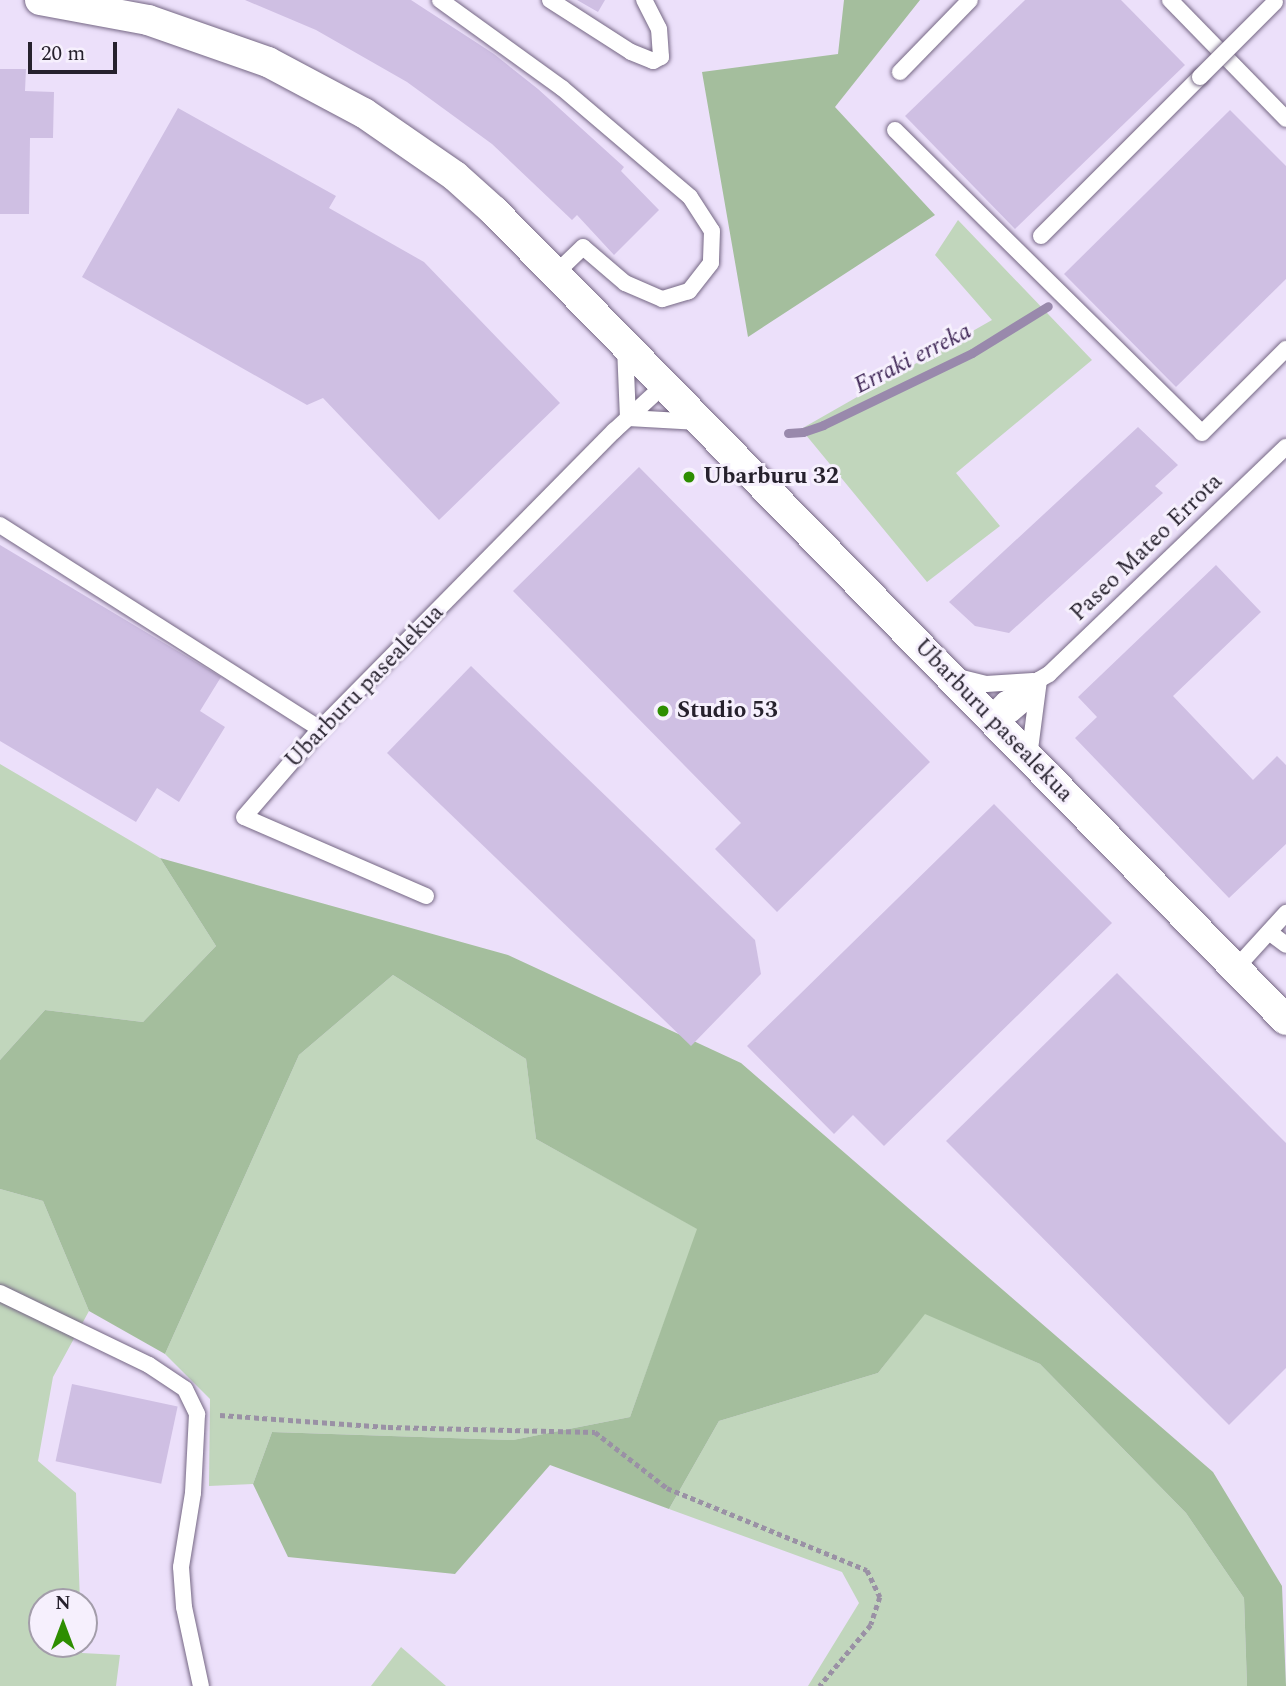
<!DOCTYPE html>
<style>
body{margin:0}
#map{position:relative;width:1286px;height:1686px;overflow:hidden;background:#ece0fa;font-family:Spectral,serif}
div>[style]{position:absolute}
.green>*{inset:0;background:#c1d6bc}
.forest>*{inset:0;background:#a4be9d}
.stream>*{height:9px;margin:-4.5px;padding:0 4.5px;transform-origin:4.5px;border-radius:4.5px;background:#9989ac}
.building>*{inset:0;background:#cfbfe3;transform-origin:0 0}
.path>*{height:4.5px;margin-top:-2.25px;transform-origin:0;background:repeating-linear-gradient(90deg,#9a91a5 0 5px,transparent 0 8.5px)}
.roads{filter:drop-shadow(0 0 2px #756784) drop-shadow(0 0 2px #756784)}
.service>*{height:16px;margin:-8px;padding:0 8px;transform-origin:8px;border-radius:8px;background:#fff}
.minor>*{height:30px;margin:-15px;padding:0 15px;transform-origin:15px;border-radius:15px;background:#fff}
.bridges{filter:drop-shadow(0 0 2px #756784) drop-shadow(0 0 2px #756784)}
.service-bridge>*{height:16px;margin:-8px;padding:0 8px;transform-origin:8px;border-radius:8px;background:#fff}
.dots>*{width:19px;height:19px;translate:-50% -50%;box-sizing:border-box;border:4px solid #f6f0fd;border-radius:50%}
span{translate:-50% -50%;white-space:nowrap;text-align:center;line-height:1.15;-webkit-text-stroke:6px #f6f0fd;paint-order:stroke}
.poi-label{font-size:23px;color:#26212d;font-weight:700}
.left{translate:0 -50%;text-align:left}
.street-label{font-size:23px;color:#26212d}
.water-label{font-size:24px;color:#402857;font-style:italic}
.north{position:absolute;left:28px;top:1588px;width:70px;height:70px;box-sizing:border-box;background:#f6f0fd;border:2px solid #a39daa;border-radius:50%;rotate:0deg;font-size:19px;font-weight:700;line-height:28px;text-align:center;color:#26212d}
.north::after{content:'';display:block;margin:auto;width:24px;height:32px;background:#2e8e01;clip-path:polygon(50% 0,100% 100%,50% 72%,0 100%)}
.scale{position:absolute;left:28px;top:42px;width:89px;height:32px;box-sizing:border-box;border:4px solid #26212d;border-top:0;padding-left:9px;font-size:21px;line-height:24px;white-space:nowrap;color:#26212d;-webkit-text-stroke:5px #f6f0fd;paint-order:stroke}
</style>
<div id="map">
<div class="green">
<i style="clip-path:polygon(958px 220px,1092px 360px,956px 473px,1000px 526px,927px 582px,801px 429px,992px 320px,935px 255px)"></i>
<i style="clip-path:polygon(0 764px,160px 858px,216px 946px,143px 1022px,45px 1010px,0 1060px)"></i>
<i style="clip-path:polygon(393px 975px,526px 1059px,536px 1139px,698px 1229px,630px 1417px,513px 1440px,272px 1432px,253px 1484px,209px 1486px,210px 1399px,165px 1354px,299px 1055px)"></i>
<i style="clip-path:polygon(0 1189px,43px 1201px,89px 1311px,53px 1377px,38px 1461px,76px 1493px,80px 1602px,42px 1602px,42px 1644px,81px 1644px,82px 1653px,120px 1655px,116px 1686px,0 1686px)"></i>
<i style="clip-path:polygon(925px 1313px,1040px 1364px,1186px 1513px,1244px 1598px,1247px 1686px,808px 1686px,859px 1603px,842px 1572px,669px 1509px,719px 1421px,878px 1373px)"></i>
<i style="clip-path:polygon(401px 1647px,446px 1686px,371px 1686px)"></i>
</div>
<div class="forest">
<i style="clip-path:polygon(844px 0,920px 0,835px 107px,935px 215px,748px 337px,702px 72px,838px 54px)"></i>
<i style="clip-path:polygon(160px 858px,508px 955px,741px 1063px,1213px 1472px,1282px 1586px,1286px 1686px,1247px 1686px,1244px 1598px,1186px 1513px,1040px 1364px,925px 1314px,878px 1373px,719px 1421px,669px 1509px,550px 1465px,455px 1574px,288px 1557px,253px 1484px,272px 1432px,513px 1440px,630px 1417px,697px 1229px,536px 1139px,526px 1059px,393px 975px,299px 1055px,165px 1354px,89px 1311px,43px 1201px,0 1189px,0 1060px,45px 1010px,143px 1022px,216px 946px)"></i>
</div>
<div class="stream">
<i style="left:788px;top:433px;width:15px;rotate:-4deg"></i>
<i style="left:803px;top:432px;width:21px;rotate:-19deg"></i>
<i style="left:823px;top:425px;width:165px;rotate:-25.8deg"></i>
<i style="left:972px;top:353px;width:89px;rotate:-31.7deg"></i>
</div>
<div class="building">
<i style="clip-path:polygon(245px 0,411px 0,494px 54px,538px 89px,624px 167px,621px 171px,659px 210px,614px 255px,577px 215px,572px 220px,492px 144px,407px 82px,316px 30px)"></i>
<i style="clip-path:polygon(577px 0,605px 0,598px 12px)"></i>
<i style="clip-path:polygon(1025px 0,1121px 0,1185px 65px,1015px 229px,905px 116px)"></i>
<i style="clip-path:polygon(0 69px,26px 69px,25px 91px,54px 92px,53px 138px,30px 138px,29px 214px,0 214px)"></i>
<i style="clip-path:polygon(178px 108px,336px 196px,329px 208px,424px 262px,560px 403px,439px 520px,323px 398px,307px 405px,82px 277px)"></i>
<i style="clip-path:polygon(1230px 110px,1286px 166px,1286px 279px,1176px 387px,1064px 274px)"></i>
<i style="clip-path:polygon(1138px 427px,1178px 465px,1155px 486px,1163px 493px,1009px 633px,975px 626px,949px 602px)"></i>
<i style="clip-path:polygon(639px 467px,930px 762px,777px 912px,715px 849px,741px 823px,513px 591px)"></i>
<i style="clip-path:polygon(0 545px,221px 677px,200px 711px,225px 727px,179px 802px,157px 788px,136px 822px,0 741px)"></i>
<i style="clip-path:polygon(1216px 565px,1261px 612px,1173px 696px,1253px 780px,1277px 756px,1286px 765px,1286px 844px,1229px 898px,1075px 738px,1097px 717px,1078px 697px)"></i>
<i style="clip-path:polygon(471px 666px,755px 940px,761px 974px,691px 1046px,387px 753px)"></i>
<i style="clip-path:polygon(994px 804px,1112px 923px,884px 1146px,853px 1115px,834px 1134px,747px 1046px)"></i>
<i style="clip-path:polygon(1117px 973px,1286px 1143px,1286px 1368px,1229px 1425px,946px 1141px)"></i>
<i style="left:72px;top:1384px;width:108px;height:79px;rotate:12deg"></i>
</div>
<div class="path">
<i style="left:220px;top:1415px;width:168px;rotate:4.1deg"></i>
<i style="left:388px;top:1427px;width:207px;rotate:1.4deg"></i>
<i style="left:595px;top:1432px;width:91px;rotate:37.9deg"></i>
<i style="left:667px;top:1488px;width:216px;rotate:22.3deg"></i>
<i style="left:867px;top:1570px;width:30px;rotate:64deg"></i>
<i style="left:880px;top:1597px;width:29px;rotate:108deg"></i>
<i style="left:871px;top:1625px;width:80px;rotate:129.9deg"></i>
</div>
<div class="roads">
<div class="service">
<i style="left:440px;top:0;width:150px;rotate:35.8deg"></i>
<i style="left:562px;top:88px;width:168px;rotate:40.4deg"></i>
<i style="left:690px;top:197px;width:40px;rotate:57.1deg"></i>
<i style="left:712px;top:231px;width:32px;rotate:92deg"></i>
<i style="left:711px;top:263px;width:36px;rotate:128deg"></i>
<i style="left:689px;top:291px;width:28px;rotate:163deg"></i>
<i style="left:662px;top:299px;width:40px;rotate:-156.6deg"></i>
<i style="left:625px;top:283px;width:55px;rotate:-139.4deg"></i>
<i style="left:583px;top:247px;width:39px;rotate:136deg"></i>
<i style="left:550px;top:0;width:96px;rotate:32.7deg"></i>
<i style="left:631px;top:52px;width:24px;rotate:22deg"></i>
<i style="left:653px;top:61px;width:9px;rotate:-27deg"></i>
<i style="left:661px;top:57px;width:28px;rotate:-94deg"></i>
<i style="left:659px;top:29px;width:33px;rotate:-117deg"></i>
<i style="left:1170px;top:0;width:166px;rotate:45.7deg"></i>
<i style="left:900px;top:72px;width:100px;rotate:-45.8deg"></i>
<i style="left:895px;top:130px;width:431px;rotate:44.6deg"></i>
<i style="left:1202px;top:433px;width:119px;rotate:-45deg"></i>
<i style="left:1041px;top:236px;width:225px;rotate:-45deg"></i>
<i style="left:625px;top:347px;width:71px;rotate:87.6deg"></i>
<i style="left:628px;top:418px;width:71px;rotate:3.2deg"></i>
<i style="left:0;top:525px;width:379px;rotate:32.5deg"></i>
<i style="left:958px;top:677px;width:29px;rotate:14deg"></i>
<i style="left:986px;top:684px;width:47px;rotate:-3.7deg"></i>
<i style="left:988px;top:716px;width:23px;rotate:-45deg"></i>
<i style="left:1004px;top:700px;width:52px;rotate:-30deg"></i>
<i style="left:1049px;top:674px;width:328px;rotate:-43.8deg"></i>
<i style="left:988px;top:716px;width:24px;rotate:-5deg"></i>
<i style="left:1012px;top:714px;width:30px;rotate:-40deg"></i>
<i style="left:1029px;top:757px;width:78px;rotate:-82.6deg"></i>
<i style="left:426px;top:896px;width:198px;rotate:-156.5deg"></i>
<i style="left:244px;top:817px;width:116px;rotate:-49.2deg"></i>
<i style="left:320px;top:729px;width:419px;rotate:-45.4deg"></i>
<i style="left:614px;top:431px;width:68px;rotate:-42.6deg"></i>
<i style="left:1269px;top:932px;width:21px;rotate:37deg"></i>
<i style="left:1235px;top:969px;width:76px;rotate:-47.7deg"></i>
<i style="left:0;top:1293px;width:165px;rotate:25.8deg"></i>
<i style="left:149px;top:1365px;width:43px;rotate:33.7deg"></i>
<i style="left:185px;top:1389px;width:28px;rotate:64deg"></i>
<i style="left:197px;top:1414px;width:79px;rotate:92.9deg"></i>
<i style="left:193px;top:1493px;width:75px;rotate:99.2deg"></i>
<i style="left:181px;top:1567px;width:40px;rotate:85.7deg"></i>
<i style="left:184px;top:1607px;width:81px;rotate:77.9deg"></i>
</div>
<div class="minor">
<i style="left:40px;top:0;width:110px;rotate:10.5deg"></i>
<i style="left:148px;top:20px;width:127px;rotate:19.3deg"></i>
<i style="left:268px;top:62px;width:109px;rotate:28deg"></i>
<i style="left:364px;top:113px;width:111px;rotate:34.7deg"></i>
<i style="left:455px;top:176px;width:52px;rotate:41.9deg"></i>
<i style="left:494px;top:211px;width:1132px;rotate:45.61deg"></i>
</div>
</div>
<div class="bridges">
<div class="service-bridge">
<i style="left:1200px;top:77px;width:106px;rotate:-45deg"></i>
</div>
</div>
<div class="dots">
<i style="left:689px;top:477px;background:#2e8e01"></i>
<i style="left:663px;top:711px;background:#2e8e01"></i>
</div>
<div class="poi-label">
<span class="left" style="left:703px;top:477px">Ubarburu 32</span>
<span class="left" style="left:677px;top:711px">Studio 53</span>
</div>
<div class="street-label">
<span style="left:1147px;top:548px;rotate:-44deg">Paseo Mateo Errota</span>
<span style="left:365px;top:687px;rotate:-46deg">Ubarburu pasealekua</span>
<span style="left:993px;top:721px;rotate:46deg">Ubarburu pasealekua</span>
</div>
<div class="water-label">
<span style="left:913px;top:359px;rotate:-27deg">Erraki erreka</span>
</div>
<div class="north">N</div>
<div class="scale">20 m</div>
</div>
